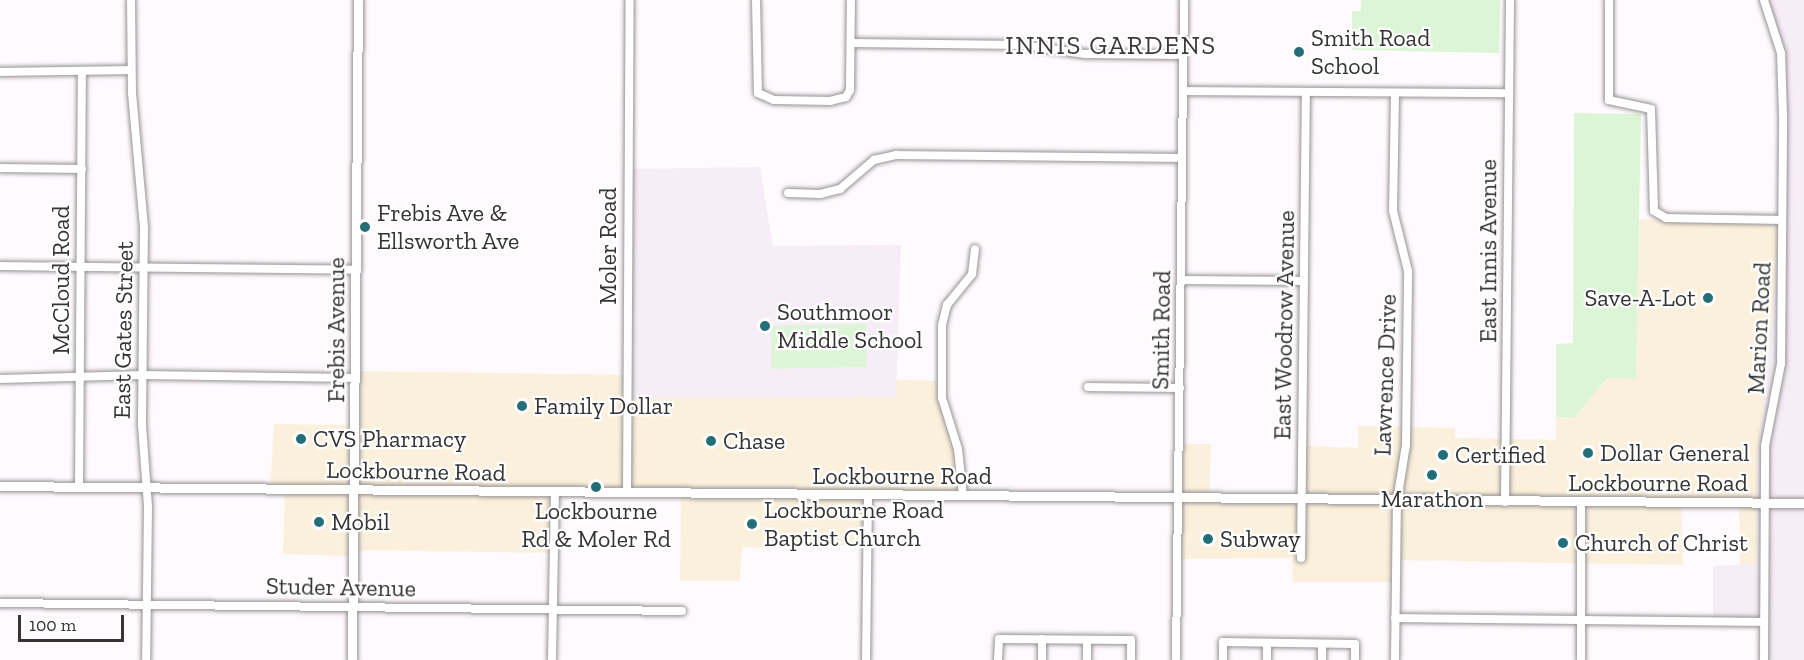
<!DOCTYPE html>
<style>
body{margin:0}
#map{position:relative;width:1804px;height:660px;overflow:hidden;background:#fefafd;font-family:"Zilla Slab",serif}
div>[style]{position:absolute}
.commercial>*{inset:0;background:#fbf0db}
.built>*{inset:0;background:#f7edf6}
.green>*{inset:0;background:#ddf5d7;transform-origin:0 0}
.roads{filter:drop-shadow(0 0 2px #969395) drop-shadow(0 0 2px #969395)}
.minor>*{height:8px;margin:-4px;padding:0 4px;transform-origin:4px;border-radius:4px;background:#fff}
.major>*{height:9px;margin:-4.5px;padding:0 4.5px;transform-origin:4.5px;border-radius:4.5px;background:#fff}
.dots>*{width:16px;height:16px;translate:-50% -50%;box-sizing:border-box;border:3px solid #fff;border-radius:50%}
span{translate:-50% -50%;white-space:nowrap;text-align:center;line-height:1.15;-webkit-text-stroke:4.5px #fff;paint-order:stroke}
.poi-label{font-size:24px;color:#353435}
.left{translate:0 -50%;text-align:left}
.right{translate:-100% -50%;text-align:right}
.street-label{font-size:24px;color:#353435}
.neighbourhood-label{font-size:26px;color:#3d3a3d;letter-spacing:1.5px}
.scale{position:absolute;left:18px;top:615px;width:106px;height:27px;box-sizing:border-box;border:3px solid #353435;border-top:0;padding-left:8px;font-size:18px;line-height:21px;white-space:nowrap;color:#353435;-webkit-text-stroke:4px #fff;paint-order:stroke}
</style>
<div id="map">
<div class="commercial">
<i style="clip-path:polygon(1639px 219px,1781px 225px,1757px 469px,1757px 564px,1740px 565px,1739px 502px,1681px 503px,1683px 565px,1398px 560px,1397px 582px,1293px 582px,1292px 558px,1178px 559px,1181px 444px,1211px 444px,1209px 499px,1300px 500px,1302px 446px,1358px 448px,1358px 426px,1455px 428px,1455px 438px,1556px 440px,1556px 417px,1574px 418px,1607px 378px,1636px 379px)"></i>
<i style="clip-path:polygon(352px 371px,631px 375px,896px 396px,896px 380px,940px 381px,962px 468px,962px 497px,869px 496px,868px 546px,777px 543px,776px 548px,742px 547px,740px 581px,680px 581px,681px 494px,555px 492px,553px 553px,364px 550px,352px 556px,283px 554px,285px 490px,270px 489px,274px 424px,352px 425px)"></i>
</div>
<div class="built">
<i style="clip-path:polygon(1764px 0,1804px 0,1804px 660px,1766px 660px,1766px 620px,1713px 620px,1713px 566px,1757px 564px,1757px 469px,1781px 225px,1781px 66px)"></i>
<i style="clip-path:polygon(760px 167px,773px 246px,901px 245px,896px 397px,631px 398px,631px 169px)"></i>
</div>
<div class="green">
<i style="clip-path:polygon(1361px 0,1500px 0,1499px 53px,1352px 50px,1352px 11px,1361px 11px)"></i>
<i style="clip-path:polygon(1574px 113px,1641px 114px,1636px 379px,1607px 378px,1574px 418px,1556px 417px,1556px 344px,1573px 343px)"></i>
<i style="left:866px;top:324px;width:43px;height:95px;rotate:89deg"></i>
</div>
<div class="roads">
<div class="minor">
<i style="left:131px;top:0;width:93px;rotate:89.4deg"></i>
<i style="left:132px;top:93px;width:136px;rotate:84.9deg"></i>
<i style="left:144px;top:228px;width:197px;rotate:90.6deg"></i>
<i style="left:142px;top:425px;width:82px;rotate:85.8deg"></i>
<i style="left:148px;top:507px;width:153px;rotate:90.7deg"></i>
<i style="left:756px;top:0;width:93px;rotate:88.8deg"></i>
<i style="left:758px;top:93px;width:17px;rotate:24deg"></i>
<i style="left:774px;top:100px;width:56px;rotate:1deg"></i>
<i style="left:830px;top:101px;width:16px;rotate:-14deg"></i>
<i style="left:846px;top:97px;width:8px;rotate:-60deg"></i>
<i style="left:850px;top:90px;width:90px;rotate:-89.4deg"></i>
<i style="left:1609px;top:0;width:100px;rotate:90deg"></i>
<i style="left:1609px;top:100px;width:43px;rotate:12.1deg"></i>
<i style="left:1651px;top:109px;width:102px;rotate:88.3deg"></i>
<i style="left:1654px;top:211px;width:14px;rotate:30deg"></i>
<i style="left:1666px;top:218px;width:116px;rotate:1deg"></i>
<i style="left:851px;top:43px;width:172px;rotate:0.7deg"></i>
<i style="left:1023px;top:45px;width:63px;rotate:8.3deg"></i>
<i style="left:1085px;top:54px;width:98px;rotate:0.6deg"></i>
<i style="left:0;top:72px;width:131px;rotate:-0.9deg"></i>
<i style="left:1183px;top:91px;width:326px;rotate:0.4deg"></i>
<i style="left:0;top:168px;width:82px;rotate:0.7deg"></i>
<i style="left:788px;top:193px;width:32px;rotate:2deg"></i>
<i style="left:820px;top:194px;width:21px;rotate:-14deg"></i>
<i style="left:840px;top:189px;width:45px;rotate:-40.5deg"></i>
<i style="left:874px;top:160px;width:23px;rotate:-13deg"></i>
<i style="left:896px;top:155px;width:286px;rotate:0.6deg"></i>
<i style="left:0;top:266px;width:356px;rotate:0.6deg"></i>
<i style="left:1182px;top:280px;width:122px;rotate:0.5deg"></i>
<i style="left:0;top:379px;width:142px;rotate:-1.6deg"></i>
<i style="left:142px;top:375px;width:213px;rotate:0.8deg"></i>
<i style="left:1088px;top:387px;width:92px;rotate:0.6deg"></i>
<i style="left:79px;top:487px;width:415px;rotate:-89.6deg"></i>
<i style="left:627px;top:493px;width:493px;rotate:-89.7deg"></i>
<i style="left:963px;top:496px;width:47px;rotate:-96.1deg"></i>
<i style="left:958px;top:449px;width:53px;rotate:-107.4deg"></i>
<i style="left:942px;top:398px;width:73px;rotate:-90deg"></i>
<i style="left:942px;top:325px;width:21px;rotate:-76deg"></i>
<i style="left:947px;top:305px;width:40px;rotate:-51deg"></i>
<i style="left:972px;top:274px;width:25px;rotate:-83deg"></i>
<i style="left:1505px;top:502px;width:502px;rotate:-89.43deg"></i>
<i style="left:1301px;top:558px;width:465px;rotate:-89.4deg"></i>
<i style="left:0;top:603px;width:682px;rotate:0.67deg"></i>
<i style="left:1395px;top:618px;width:369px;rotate:0.6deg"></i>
<i style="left:552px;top:660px;width:168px;rotate:-89deg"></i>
<i style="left:866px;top:660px;width:164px;rotate:-89.3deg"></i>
<i style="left:998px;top:660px;width:21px;rotate:-87deg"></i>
<i style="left:999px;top:639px;width:132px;rotate:0.4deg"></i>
<i style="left:1131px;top:640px;width:20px;rotate:90deg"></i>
<i style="left:1042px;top:660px;width:21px;rotate:-90deg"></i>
<i style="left:1087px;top:660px;width:20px;rotate:-90deg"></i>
<i style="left:1176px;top:660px;width:660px;rotate:-89.31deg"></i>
<i style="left:1223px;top:660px;width:18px;rotate:-90deg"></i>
<i style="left:1223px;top:642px;width:132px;rotate:0.9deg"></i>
<i style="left:1355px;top:644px;width:16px;rotate:90deg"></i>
<i style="left:1267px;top:660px;width:17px;rotate:-90deg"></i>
<i style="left:1322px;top:660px;width:16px;rotate:-90deg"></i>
<i style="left:1395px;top:660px;width:159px;rotate:-89.3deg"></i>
<i style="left:1397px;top:501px;width:57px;rotate:-80.9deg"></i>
<i style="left:1406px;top:445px;width:174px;rotate:-89.3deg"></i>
<i style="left:1408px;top:271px;width:62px;rotate:-104deg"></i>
<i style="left:1393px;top:211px;width:118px;rotate:-89deg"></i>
<i style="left:1581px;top:660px;width:157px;rotate:-90deg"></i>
<i style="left:1764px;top:660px;width:214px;rotate:-89.7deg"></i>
<i style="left:1765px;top:446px;width:84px;rotate:-79deg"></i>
<i style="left:1781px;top:364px;width:249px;rotate:-89.5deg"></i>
<i style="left:1783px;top:115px;width:62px;rotate:-91.8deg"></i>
<i style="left:1781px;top:53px;width:56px;rotate:-107.8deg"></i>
</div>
<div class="major">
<i style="left:0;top:486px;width:1804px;rotate:0.54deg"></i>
<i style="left:352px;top:660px;width:660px;rotate:-89.48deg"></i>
</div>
</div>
<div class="dots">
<i style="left:1299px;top:52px;background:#246e77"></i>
<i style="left:365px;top:227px;background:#246e77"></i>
<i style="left:1708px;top:298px;background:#246e77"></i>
<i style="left:765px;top:326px;background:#246e77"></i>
<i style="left:522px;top:406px;background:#246e77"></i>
<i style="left:301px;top:439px;background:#246e77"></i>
<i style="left:711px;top:441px;background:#246e77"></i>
<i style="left:1588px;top:453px;background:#246e77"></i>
<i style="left:1443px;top:455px;background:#246e77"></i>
<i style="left:1432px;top:475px;background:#246e77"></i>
<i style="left:596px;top:487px;background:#246e77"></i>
<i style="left:319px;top:522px;background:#246e77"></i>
<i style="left:752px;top:524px;background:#246e77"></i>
<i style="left:1208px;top:539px;background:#246e77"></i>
<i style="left:1563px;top:543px;background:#246e77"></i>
</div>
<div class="poi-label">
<span class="left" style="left:1311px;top:52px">Smith Road<br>School</span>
<span class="left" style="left:377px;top:227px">Frebis Ave &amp;<br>Ellsworth Ave</span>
<span class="right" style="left:1696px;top:298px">Save-A-Lot</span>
<span class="left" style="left:777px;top:326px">Southmoor<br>Middle School</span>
<span class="left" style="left:534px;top:406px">Family Dollar</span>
<span class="left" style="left:313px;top:439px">CVS Pharmacy</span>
<span class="left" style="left:723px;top:441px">Chase</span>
<span class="left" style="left:1600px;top:453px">Dollar General</span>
<span class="left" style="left:1455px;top:455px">Certified</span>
<span style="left:1432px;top:499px">Marathon</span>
<span class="left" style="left:764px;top:524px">Lockbourne Road<br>Baptist Church</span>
<span style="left:596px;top:525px">Lockbourne<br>Rd &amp; Moler Rd</span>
<span class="left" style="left:331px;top:522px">Mobil</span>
<span class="left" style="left:1220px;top:539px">Subway</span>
<span class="left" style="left:1575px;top:543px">Church of Christ</span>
</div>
<div class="street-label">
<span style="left:608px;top:246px;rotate:-90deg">Moler Road</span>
<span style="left:1488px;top:251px;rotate:-90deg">East Innis Avenue</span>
<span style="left:61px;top:280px;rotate:-90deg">McCloud Road</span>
<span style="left:1284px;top:325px;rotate:-89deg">East Woodrow Avenue</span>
<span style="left:1759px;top:328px;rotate:-87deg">Marion Road</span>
<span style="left:123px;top:330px;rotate:-89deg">East Gates Street</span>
<span style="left:336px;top:330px;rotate:-90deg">Frebis Avenue</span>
<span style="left:1161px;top:330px;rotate:-89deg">Smith Road</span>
<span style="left:1385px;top:375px;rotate:-88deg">Lawrence Drive</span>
<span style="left:416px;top:471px;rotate:1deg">Lockbourne Road</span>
<span style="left:902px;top:476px">Lockbourne Road</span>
<span style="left:1658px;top:483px">Lockbourne Road</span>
<span style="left:341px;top:587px;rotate:1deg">Studer Avenue</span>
</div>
<div class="neighbourhood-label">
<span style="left:1111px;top:46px">INNIS GARDENS</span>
</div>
<div class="scale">100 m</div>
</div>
